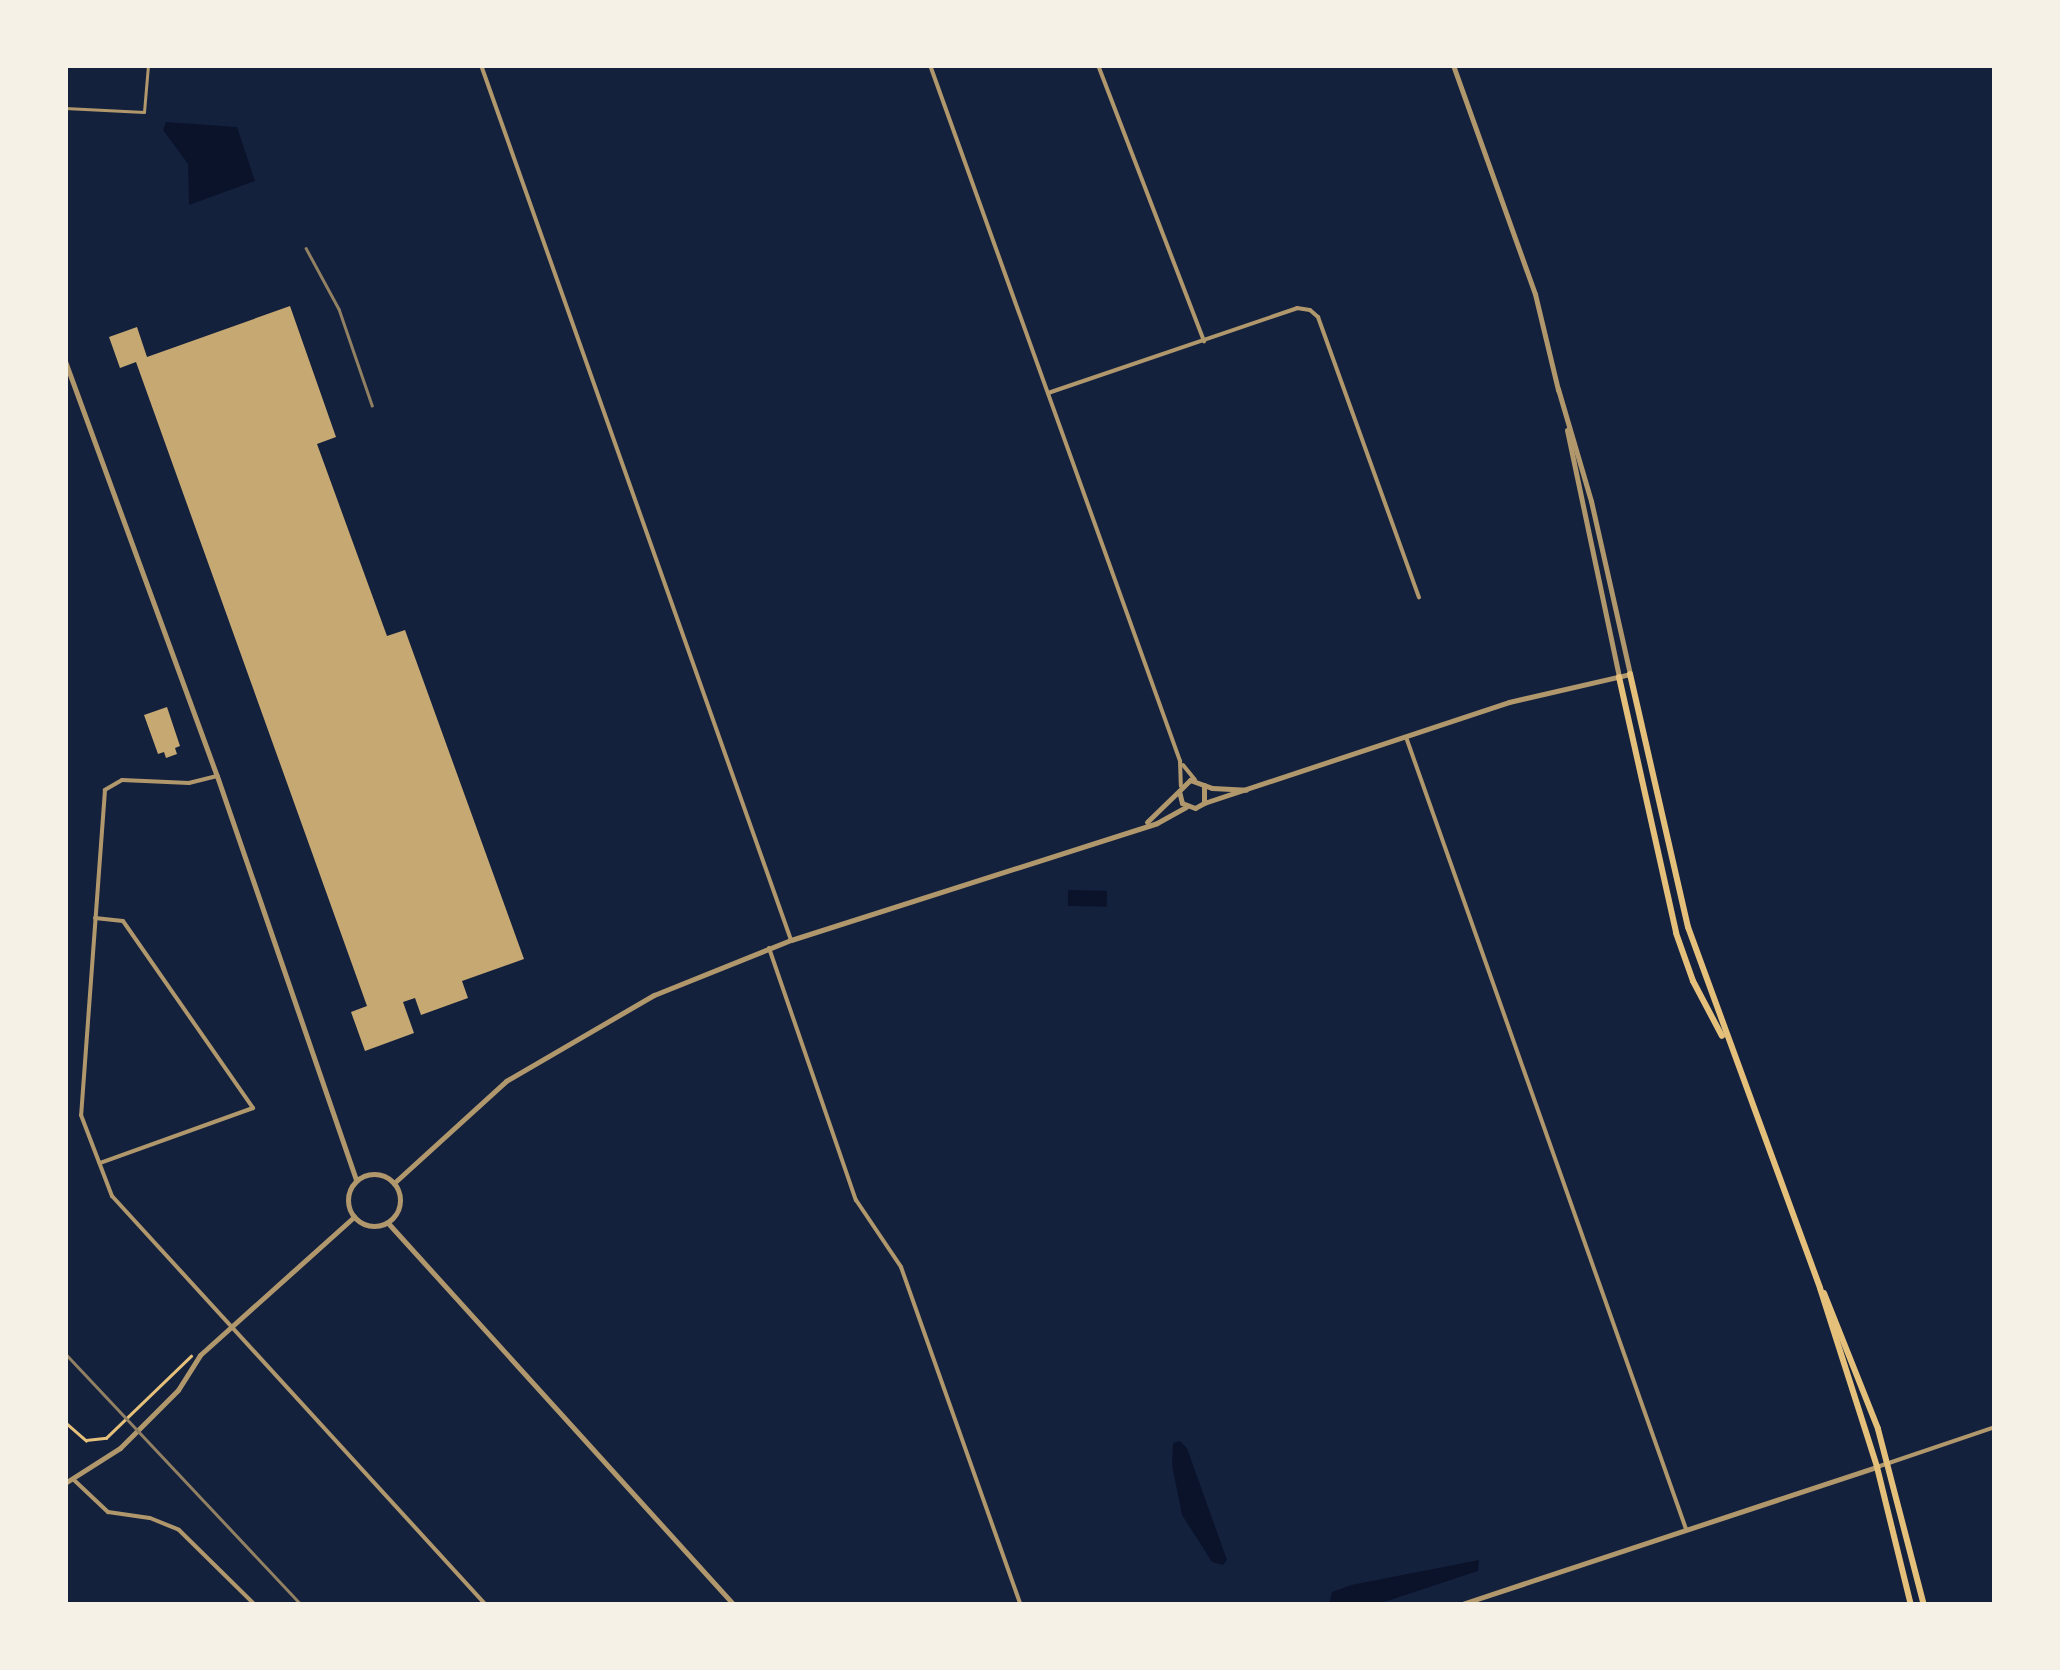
<!DOCTYPE html>
<style>
body{margin:0}
#map{position:relative;width:2060px;height:1670px;overflow:hidden;background:#14213d;font-family:Rubik,sans-serif}
div>[style]{position:absolute}
.water>*{inset:0;background:#0b132b;transform-origin:0 0}
.building>*{inset:0;background:#c6a872}
.path>*{height:2.5px;margin:-1.25px;padding:0 1.25px;transform-origin:1.25px;border-radius:1.25px;background:#e5c07b}
.service>*{height:2.5px;margin:-1.25px;padding:0 1.25px;transform-origin:1.25px;border-radius:1.25px;background:#b1986c}
.minor>*{height:4px;margin:-2px;padding:0 2px;transform-origin:2px;border-radius:2px;background:#b1986c}
.tertiary>*{height:5px;margin:-2.5px;padding:0 2.5px;transform-origin:2.5px;border-radius:2.5px;background:#b1986c}
.tertiary>.ring{margin:-2.5px;padding:0;box-sizing:content-box;background:none;border:5px solid #b1986c;border-radius:50%}
.secondary>*{height:6px;margin:-3px;padding:0 3px;transform-origin:3px;border-radius:3px;background:#e5c07b}
.rail>*{height:2.5px;margin:-1.25px;padding:0 1.25px;transform-origin:1.25px;border-radius:1.25px;background:#918062}
span{translate:-50% -50%;white-space:nowrap;text-align:center;line-height:1.15;-webkit-text-stroke:10px #f6f1e7;paint-order:stroke}
.frame{position:absolute;inset:0;border:68px solid #f6f1e7;pointer-events:none}
</style>
<div id="map">
<div class="water">
<i style="clip-path:polygon(166px 122px,237px 127px,255px 181px,189px 205px,188px 164px,163px 130px)"></i>
<i style="left:1068px;top:890px;width:39px;height:16px;rotate:1deg"></i>
<i style="clip-path:polygon(1180px 1441px,1187px 1448px,1227px 1560px,1223px 1565px,1212px 1562px,1182px 1515px,1172px 1465px,1173px 1443px)"></i>
<i style="clip-path:polygon(1479px 1560px,1478px 1571px,1375px 1605px,1329px 1604px,1332px 1592px,1351px 1585px)"></i>
</div>
<div class="building">
<i style="clip-path:polygon(290px 306px,336px 437px,317px 444px,387px 636px,405px 630px,524px 959px,462px 981px,468px 998px,421px 1015px,415px 998px,403px 1002px,414px 1033px,365px 1051px,351px 1012px,367px 1006px,136px 362px,120px 368px,109px 337px,137px 327px,147px 357px)"></i>
<i style="clip-path:polygon(167px 707px,180px 746px,175px 748px,177px 754px,166px 758px,164px 752px,158px 754px,144px 715px)"></i>
</div>
<div class="path">
<i style="left:65px;top:1422px;width:28px;rotate:41deg"></i>
<i style="left:86px;top:1440px;width:20px;rotate:-6deg"></i>
<i style="left:106px;top:1438px;width:118px;rotate:-44deg"></i>
</div>
<div class="service">
<i style="left:65px;top:108px;width:79px;rotate:2.9deg"></i>
<i style="left:144px;top:112px;width:47px;rotate:-85.1deg"></i>
</div>
<div class="minor">
<i style="left:481px;top:65px;width:928px;rotate:70.49deg"></i>
<i style="left:930px;top:65px;width:740px;rotate:70.24deg"></i>
<i style="left:1180px;top:761px;width:25px;rotate:88deg"></i>
<i style="left:1098px;top:65px;width:296px;rotate:69deg"></i>
<i style="left:1048px;top:393px;width:263px;rotate:-18.8deg"></i>
<i style="left:1297px;top:308px;width:13px;rotate:9deg"></i>
<i style="left:1310px;top:310px;width:11px;rotate:41deg"></i>
<i style="left:1318px;top:317px;width:298px;rotate:70.2deg"></i>
<i style="left:1406px;top:737px;width:840px;rotate:70.53deg"></i>
<i style="left:1183px;top:765px;width:19px;rotate:51deg"></i>
<i style="left:217px;top:776px;width:29px;rotate:166deg"></i>
<i style="left:189px;top:783px;width:67px;rotate:-177.4deg"></i>
<i style="left:122px;top:780px;width:20px;rotate:150deg"></i>
<i style="left:105px;top:790px;width:326px;rotate:94.2deg"></i>
<i style="left:81px;top:1115px;width:87px;rotate:69.1deg"></i>
<i style="left:112px;top:1196px;width:554px;rotate:47.56deg"></i>
<i style="left:95px;top:918px;width:28px;rotate:6deg"></i>
<i style="left:123px;top:921px;width:228px;rotate:55.2deg"></i>
<i style="left:253px;top:1108px;width:163px;rotate:160.2deg"></i>
<i style="left:769px;top:948px;width:267px;rotate:71deg"></i>
<i style="left:856px;top:1200px;width:81px;rotate:56.1deg"></i>
<i style="left:901px;top:1267px;width:359px;rotate:70.5deg"></i>
<i style="left:1877px;top:1467px;width:125px;rotate:-18.7deg"></i>
<i style="left:74px;top:1480px;width:47px;rotate:43.3deg"></i>
<i style="left:108px;top:1512px;width:42px;rotate:8.1deg"></i>
<i style="left:150px;top:1518px;width:31px;rotate:22deg"></i>
<i style="left:179px;top:1530px;width:107px;rotate:44.6deg"></i>
</div>
<div class="tertiary">
<i style="left:1453px;top:65px;width:243px;rotate:70.3deg"></i>
<i style="left:1535px;top:294px;width:99px;rotate:76.5deg"></i>
<i style="left:65px;top:361px;width:442px;rotate:69.9deg"></i>
<i style="left:217px;top:776px;width:427px;rotate:71deg"></i>
<i style="left:1567px;top:430px;width:252px;rotate:78.1deg"></i>
<i style="left:1204px;top:785px;width:18px;rotate:90deg"></i>
<i style="left:1204px;top:803px;width:10px;rotate:151deg"></i>
<i style="left:1195px;top:808px;width:14px;rotate:-159deg"></i>
<i style="left:1182px;top:803px;width:12px;rotate:-104deg"></i>
<i style="left:1179px;top:791px;width:16px;rotate:-45deg"></i>
<i style="left:1190px;top:780px;width:23px;rotate:20deg"></i>
<i style="left:1212px;top:788px;width:34px;rotate:3deg"></i>
<i style="left:1204px;top:803px;width:321px;rotate:-18.3deg"></i>
<i style="left:1509px;top:702px;width:124px;rotate:-13deg"></i>
<i style="left:1630px;top:674px;width:177px;rotate:-102.7deg"></i>
<i style="left:1591px;top:501px;width:117px;rotate:-106.4deg"></i>
<i style="left:1147px;top:822px;width:43px;rotate:-44.1deg"></i>
<i class="ring" style="left:348px;top:1174px;width:47px;height:47px"></i>
<i style="left:394px;top:1183px;width:151px;rotate:-42.3deg"></i>
<i style="left:506px;top:1081px;width:171px;rotate:-30.2deg"></i>
<i style="left:654px;top:995px;width:148px;rotate:-21.9deg"></i>
<i style="left:791px;top:940px;width:384px;rotate:-17.7deg"></i>
<i style="left:1157px;top:823px;width:33px;rotate:-29deg"></i>
<i style="left:388px;top:1223px;width:515px;rotate:47.83deg"></i>
<i style="left:65px;top:1483px;width:65px;rotate:-32.5deg"></i>
<i style="left:120px;top:1448px;width:82px;rotate:-45deg"></i>
<i style="left:178px;top:1390px;width:41px;rotate:-57.8deg"></i>
<i style="left:200px;top:1355px;width:207px;rotate:-41.9deg"></i>
<i style="left:1459px;top:1605px;width:440px;rotate:-18.3deg"></i>
</div>
<div class="secondary">
<i style="left:1630px;top:674px;width:260px;rotate:77.1deg"></i>
<i style="left:1688px;top:927px;width:384px;rotate:69.9deg"></i>
<i style="left:1820px;top:1288px;width:188px;rotate:72.3deg"></i>
<i style="left:1877px;top:1467px;width:142px;rotate:76.2deg"></i>
<i style="left:1619px;top:677px;width:262px;rotate:77.4deg"></i>
<i style="left:1676px;top:933px;width:51px;rotate:70.5deg"></i>
<i style="left:1693px;top:981px;width:62px;rotate:62.2deg"></i>
<i style="left:1824px;top:1293px;width:146px;rotate:68.3deg"></i>
<i style="left:1878px;top:1429px;width:182px;rotate:75.4deg"></i>
</div>
<div class="rail">
<i style="left:306px;top:248px;width:69px;rotate:61.6deg"></i>
<i style="left:339px;top:309px;width:102px;rotate:71deg"></i>
<i style="left:65px;top:1353px;width:346px;rotate:46.8deg"></i>
</div>
<div class="frame"></div>
</div>
